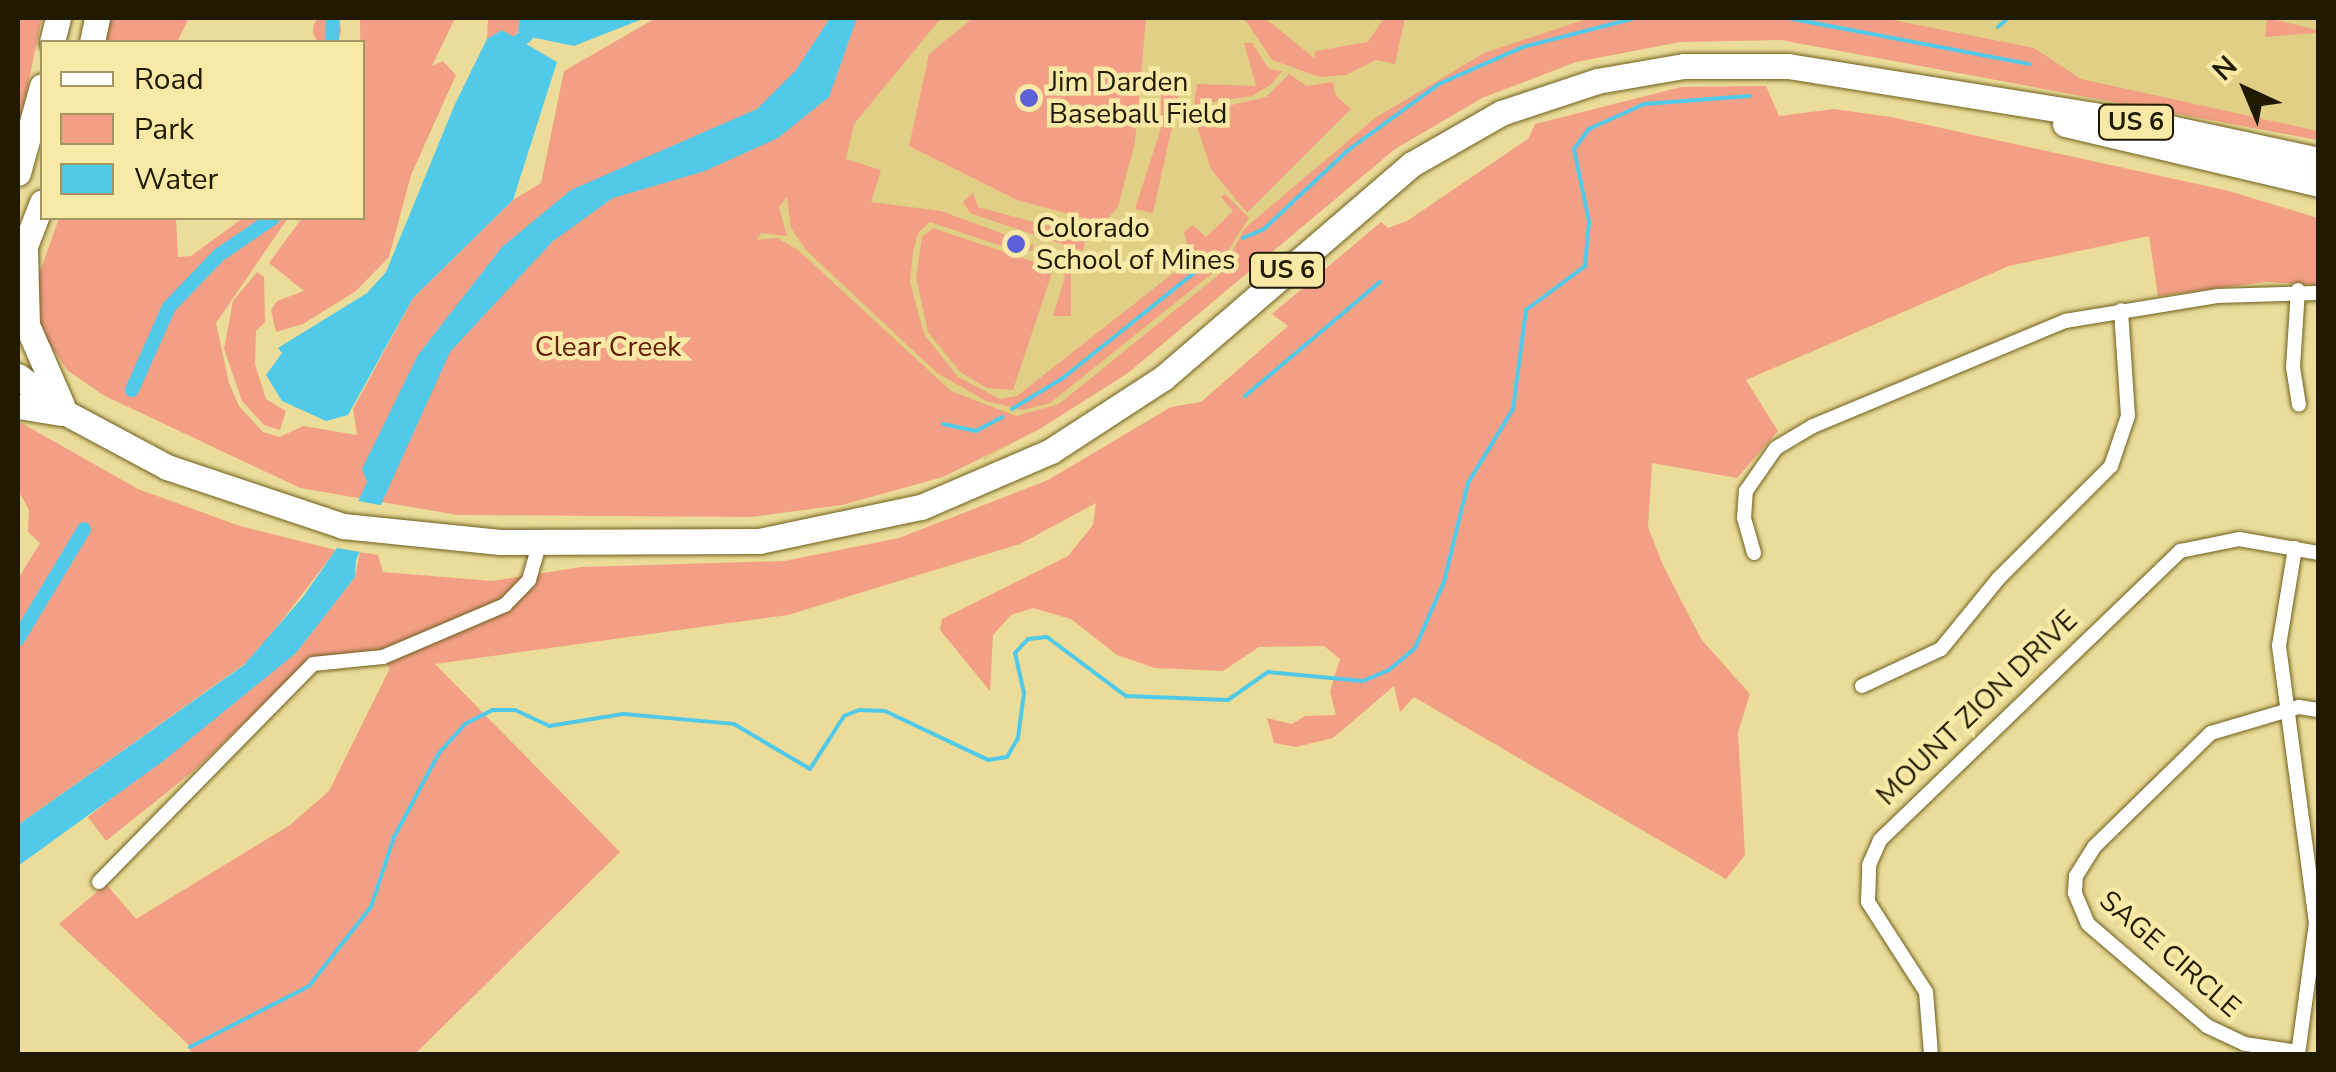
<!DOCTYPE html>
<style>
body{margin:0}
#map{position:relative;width:2336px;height:1072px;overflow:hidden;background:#ebdc99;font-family:"Nunito Sans",sans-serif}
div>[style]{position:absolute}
.built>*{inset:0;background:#e0cf84}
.green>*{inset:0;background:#f39f86}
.round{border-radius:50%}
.water>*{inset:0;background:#50cae8}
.pier>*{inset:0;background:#ebdc99}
.stream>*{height:4px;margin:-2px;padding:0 2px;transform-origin:2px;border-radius:2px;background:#50cae8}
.canal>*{height:14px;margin:-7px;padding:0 7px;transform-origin:7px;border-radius:7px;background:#50cae8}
.roads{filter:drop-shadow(0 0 2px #6d5f1c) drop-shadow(0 0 2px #6d5f1c)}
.street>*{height:14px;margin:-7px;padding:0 7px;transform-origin:7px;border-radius:7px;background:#fff}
.highway>*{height:25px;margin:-12.5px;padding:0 12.5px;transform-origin:12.5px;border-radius:12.5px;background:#fff}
.dots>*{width:28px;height:28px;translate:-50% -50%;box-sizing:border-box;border:5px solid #f8e9a6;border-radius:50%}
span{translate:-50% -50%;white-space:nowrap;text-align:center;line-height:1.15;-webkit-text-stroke:9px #f8e9a6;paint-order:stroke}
.shield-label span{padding:2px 8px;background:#f8e9a6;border:2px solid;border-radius:8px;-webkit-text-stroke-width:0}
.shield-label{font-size:25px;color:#201a01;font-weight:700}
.poi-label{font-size:28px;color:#201a01}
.left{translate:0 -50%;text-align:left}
.park-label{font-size:28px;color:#65200a}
.street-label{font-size:28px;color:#201a01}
.frame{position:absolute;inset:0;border:20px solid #201a01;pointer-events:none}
.legend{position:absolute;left:40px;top:40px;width:325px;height:180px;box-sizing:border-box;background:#f8e9a6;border:2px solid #a29664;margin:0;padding:12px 18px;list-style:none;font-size:30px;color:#201a01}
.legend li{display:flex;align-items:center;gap:20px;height:50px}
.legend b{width:50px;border:2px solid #a29664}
.north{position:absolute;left:2196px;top:40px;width:100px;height:100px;-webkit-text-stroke:8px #f8e9a6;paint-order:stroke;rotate:316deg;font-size:28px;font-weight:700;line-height:40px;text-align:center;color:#201a01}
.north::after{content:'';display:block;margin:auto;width:35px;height:45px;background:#201a01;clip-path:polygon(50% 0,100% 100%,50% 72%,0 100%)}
</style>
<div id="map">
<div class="built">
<i style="clip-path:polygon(889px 18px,2318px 18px,2318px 140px,1781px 40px,1680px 42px,1576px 62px,1482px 98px,1395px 149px,1128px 373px,985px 460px,751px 248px)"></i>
</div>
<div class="green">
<i class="round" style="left:313px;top:16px;width:28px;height:28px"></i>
<i style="clip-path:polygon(18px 18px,42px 18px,18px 131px)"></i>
<i style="clip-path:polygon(104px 18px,189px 18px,177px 42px,99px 42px)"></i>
<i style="clip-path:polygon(360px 18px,455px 18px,432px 66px,443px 61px,456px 75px,411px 175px,389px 257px,356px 291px,303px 324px,276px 332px,271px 310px,277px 301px,304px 291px,269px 263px,302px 218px,362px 218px)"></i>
<i style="clip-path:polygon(488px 18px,520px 18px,518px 32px,513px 37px,502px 30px,487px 39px)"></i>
<i style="clip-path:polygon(656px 18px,941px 18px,854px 124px,846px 159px,881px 170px,871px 202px,941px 211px,1034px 245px,1032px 251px,1013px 250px,930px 222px,918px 233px,913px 252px,910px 282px,924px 334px,958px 377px,1000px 399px,1017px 396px,1190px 260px,1184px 232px,1193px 225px,1206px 237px,1233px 211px,1221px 197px,1225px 194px,1249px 218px,1215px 271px,1050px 403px,1023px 410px,986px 401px,937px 373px,806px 250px,791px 228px,787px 197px,779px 207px,787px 236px,761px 233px,757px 240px,777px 238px,798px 250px,951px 391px,1016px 416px,1059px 404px,1221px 273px,1244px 229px,1375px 118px,1484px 53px,1589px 18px,1883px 18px,2034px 48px,2081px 79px,2318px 131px,2318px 140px,1781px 40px,1680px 42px,1576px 62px,1482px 98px,1395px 149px,1128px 373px,1038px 430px,943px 477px,842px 505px,751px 517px,458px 515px,300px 488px,103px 395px,67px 370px,39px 328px,37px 280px,59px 218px,176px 218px,178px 257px,191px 256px,243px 218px,288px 218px,216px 323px,229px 383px,239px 406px,263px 432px,280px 437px,303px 426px,357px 435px,353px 409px,413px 298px,513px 200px,541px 183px,564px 71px)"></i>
<i style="clip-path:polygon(973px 18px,1146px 18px,1135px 142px,1118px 207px,1108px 218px,1091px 220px,1017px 200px,909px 146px,929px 54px)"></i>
<i style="clip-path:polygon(1244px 18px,1265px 18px,1314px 58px,1316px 51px,1368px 42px,1384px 18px,1405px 18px,1395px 64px,1376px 60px,1346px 75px,1320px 77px,1272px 60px)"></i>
<i style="clip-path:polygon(2267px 18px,2318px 30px,2318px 43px,2316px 33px,2265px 37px)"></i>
<i style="clip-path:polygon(1244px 43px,1252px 43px,1269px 69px,1282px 71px,1272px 84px,1252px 96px,1194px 105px,1197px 84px,1256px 86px)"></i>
<i style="clip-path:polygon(1289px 74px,1307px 86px,1333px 82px,1336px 96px,1351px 109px,1247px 213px,1211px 169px,1193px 114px,1266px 97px)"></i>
<i style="clip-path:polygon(1766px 86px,1779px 116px,1834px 109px,1891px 117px,2229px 191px,2318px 218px,2318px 285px,2266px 282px,2158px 296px,2149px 236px,2009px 266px,1746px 380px,1778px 431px,1737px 478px,1652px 463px,1648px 527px,1663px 565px,1701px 639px,1750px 694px,1738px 732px,1745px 855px,1726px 879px,1414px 697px,1400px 712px,1394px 686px,1333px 738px,1296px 747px,1274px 743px,1267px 718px,1292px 724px,1305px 716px,1336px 715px,1330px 691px,1340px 659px,1324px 646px,1259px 647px,1223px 671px,1155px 668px,1117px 655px,1071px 619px,1033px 608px,1011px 615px,993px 635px,990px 691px,940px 630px,942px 619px,1068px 556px,1093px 525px,1096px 503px,1020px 544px,788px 615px,435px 664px,620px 852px,415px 1054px,190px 1054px,190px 1046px,59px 924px,106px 884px,136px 919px,290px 825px,329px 791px,390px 668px,373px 651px,312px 657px,196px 769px,106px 841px,88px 817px,296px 653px,355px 577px,360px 552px,378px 555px,383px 572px,492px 581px,581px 567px,784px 561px,899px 538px,1048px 480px,1171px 407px,1201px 402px,1288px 326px,1272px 314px,1381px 222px,1388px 228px,1407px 221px,1528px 139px,1535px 124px,1681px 87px)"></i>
<i style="clip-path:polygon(1161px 90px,1179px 95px,1153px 213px,1135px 209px,1161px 128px)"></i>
<i style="clip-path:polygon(973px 193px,978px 207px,1086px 236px,1083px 251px,970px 213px,963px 202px)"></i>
<i style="clip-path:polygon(933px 228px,1046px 266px,1051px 276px,1013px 390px,987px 388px,960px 372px,928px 332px,916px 277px,922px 237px)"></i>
<i style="clip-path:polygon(1055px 251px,1071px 256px,1071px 316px,1053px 316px,1065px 277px)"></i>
<i style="clip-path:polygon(257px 272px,264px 277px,265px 322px,256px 331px,255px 364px,266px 399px,286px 411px,280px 430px,264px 425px,242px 401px,224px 349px,233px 301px)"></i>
<i style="clip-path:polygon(18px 421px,138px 489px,240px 526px,336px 550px,253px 658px,18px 825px,18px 579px,40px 543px,28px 532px,29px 510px,18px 490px)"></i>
</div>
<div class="water">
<i style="clip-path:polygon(520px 18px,645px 18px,574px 46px,526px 36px,518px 32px)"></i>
<i style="clip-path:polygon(830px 18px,857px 18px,829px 97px,778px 138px,705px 171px,613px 198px,553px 241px,450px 352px,356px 560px,355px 577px,296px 653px,162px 762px,18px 866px,18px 825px,244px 665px,303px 597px,337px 548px,367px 482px,362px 469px,418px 355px,502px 247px,571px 190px,757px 109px,796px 70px)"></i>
<i style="clip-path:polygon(502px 30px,557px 62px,513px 200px,413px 298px,348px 415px,326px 421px,282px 401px,266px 375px,282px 353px,278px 348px,367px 293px,386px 272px,455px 104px,487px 39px)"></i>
</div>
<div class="pier">
<i style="clip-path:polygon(353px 500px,385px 506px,365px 553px,332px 547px)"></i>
</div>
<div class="stream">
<i style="left:1788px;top:18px;width:246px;rotate:10.8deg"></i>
<i style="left:1998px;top:27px;width:13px;rotate:-42deg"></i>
<i style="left:1243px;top:238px;width:23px;rotate:-23deg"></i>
<i style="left:1264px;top:229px;width:114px;rotate:-43.2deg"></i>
<i style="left:1347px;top:151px;width:114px;rotate:-36.1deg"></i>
<i style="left:1439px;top:84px;width:92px;rotate:-23.8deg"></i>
<i style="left:1523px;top:47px;width:116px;rotate:-14.5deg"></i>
<i style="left:1245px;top:396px;width:177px;rotate:-40.2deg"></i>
<i style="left:1012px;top:409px;width:60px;rotate:-31.3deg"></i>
<i style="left:1063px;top:378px;width:200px;rotate:-38.7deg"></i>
<i style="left:943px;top:424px;width:34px;rotate:12deg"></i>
<i style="left:976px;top:431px;width:30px;rotate:-28deg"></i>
<i style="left:190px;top:1047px;width:134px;rotate:-27.1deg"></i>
<i style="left:309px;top:986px;width:100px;rotate:-51.9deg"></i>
<i style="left:371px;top:907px;width:74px;rotate:-71.8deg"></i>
<i style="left:394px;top:837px;width:95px;rotate:-61.8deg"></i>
<i style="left:439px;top:753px;width:39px;rotate:-48deg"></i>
<i style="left:465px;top:724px;width:30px;rotate:-27deg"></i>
<i style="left:492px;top:710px;width:23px"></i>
<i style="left:515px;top:710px;width:38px;rotate:25deg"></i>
<i style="left:549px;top:726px;width:75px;rotate:-9.2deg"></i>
<i style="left:623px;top:714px;width:111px;rotate:5.1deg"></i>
<i style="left:734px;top:724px;width:88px;rotate:30.6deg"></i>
<i style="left:810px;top:769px;width:63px;rotate:-57.3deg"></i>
<i style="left:844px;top:716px;width:16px;rotate:-22deg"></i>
<i style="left:859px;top:710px;width:26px;rotate:2deg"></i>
<i style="left:885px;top:711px;width:114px;rotate:25.4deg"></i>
<i style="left:988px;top:760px;width:19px;rotate:-9deg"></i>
<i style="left:1007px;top:757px;width:22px;rotate:-60deg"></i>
<i style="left:1018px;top:738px;width:45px;rotate:-82.4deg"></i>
<i style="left:1024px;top:693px;width:41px;rotate:-102.7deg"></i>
<i style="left:1015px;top:653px;width:19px;rotate:-47deg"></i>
<i style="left:1028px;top:639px;width:19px;rotate:-6deg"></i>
<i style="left:1047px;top:637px;width:99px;rotate:36.8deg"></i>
<i style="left:1126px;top:696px;width:102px;rotate:2.2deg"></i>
<i style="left:1228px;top:700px;width:49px;rotate:-35deg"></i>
<i style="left:1268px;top:672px;width:95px;rotate:5.4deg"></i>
<i style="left:1363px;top:681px;width:28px;rotate:-23deg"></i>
<i style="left:1389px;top:670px;width:34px;rotate:-40deg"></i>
<i style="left:1415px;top:648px;width:72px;rotate:-66.3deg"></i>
<i style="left:1444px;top:582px;width:102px;rotate:-76.4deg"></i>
<i style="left:1468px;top:483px;width:87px;rotate:-58.7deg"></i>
<i style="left:1513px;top:409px;width:100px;rotate:-82.5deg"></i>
<i style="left:1526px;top:310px;width:74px;rotate:-36.7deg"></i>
<i style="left:1585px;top:266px;width:45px;rotate:-84.9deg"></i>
<i style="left:1589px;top:221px;width:74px;rotate:-101.8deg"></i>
<i style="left:1574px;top:149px;width:25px;rotate:-53deg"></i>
<i style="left:1589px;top:129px;width:60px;rotate:-24.4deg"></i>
<i style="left:1644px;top:104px;width:106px;rotate:-4.3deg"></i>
</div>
<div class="canal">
<i style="left:519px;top:41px;width:9px;rotate:-36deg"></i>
<i style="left:332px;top:42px;width:24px;rotate:-88deg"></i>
<i style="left:132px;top:390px;width:91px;rotate:-66deg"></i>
<i style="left:169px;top:307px;width:72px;rotate:-46.1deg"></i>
<i style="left:219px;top:255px;width:65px;rotate:-34.4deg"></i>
<i style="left:18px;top:639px;width:128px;rotate:-59deg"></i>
</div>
<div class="roads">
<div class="street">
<i style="left:2298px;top:290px;width:77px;rotate:93.7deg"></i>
<i style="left:2293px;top:367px;width:38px;rotate:81deg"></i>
<i style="left:2295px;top:548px;width:99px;rotate:99.3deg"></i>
<i style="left:2279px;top:646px;width:279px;rotate:82.4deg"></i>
<i style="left:2316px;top:923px;width:132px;rotate:97.8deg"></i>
<i style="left:1754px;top:553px;width:36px;rotate:-106deg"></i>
<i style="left:1744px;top:518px;width:27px;rotate:-86deg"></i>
<i style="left:1746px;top:491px;width:52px;rotate:-55.1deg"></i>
<i style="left:1776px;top:448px;width:43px;rotate:-30.7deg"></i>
<i style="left:1813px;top:426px;width:273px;rotate:-22.6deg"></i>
<i style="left:2065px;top:321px;width:154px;rotate:-9.3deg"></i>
<i style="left:2217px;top:296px;width:101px;rotate:-1.7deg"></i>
<i style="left:1862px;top:686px;width:87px;rotate:-25.1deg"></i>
<i style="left:1941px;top:649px;width:90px;rotate:-50.8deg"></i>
<i style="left:1998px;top:579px;width:160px;rotate:-45deg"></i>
<i style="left:2111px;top:466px;width:53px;rotate:-71.2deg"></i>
<i style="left:2128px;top:416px;width:106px;rotate:-93.8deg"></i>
<i style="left:99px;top:882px;width:305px;rotate:-45.5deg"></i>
<i style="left:313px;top:664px;width:70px;rotate:-5.7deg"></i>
<i style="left:383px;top:657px;width:133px;rotate:-23.1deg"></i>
<i style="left:505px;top:605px;width:35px;rotate:-46deg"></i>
<i style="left:529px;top:580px;width:37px;rotate:-74deg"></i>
<i style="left:2298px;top:1052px;width:54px;rotate:-171.4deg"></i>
<i style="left:2245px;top:1044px;width:42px;rotate:-154.7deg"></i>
<i style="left:2207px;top:1026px;width:157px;rotate:-139.4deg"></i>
<i style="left:2088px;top:924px;width:34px;rotate:-113deg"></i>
<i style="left:2075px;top:893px;width:17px;rotate:-87deg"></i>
<i style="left:2076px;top:876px;width:34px;rotate:-58deg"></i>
<i style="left:2094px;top:847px;width:163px;rotate:-44.3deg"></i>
<i style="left:2211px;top:733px;width:92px;rotate:-16.5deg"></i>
<i style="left:2299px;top:707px;width:19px;rotate:9deg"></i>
<i style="left:1931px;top:1054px;width:62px;rotate:-94.6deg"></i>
<i style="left:1926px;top:992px;width:107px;rotate:-122.8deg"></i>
<i style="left:1868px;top:902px;width:37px;rotate:-88deg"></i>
<i style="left:1869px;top:865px;width:27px;rotate:-66deg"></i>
<i style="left:1880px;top:840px;width:417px;rotate:-43.9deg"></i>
<i style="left:2180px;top:551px;width:60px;rotate:-11.5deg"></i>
<i style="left:2239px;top:539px;width:80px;rotate:10deg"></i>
</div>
<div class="highway">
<i style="left:52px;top:42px;width:25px;rotate:-76deg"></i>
<i style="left:92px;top:42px;width:25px;rotate:-78deg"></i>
<i style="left:2065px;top:124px;width:260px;rotate:13.3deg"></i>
<i style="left:18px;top:173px;width:90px;rotate:-74.6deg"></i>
<i style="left:25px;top:249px;width:76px;rotate:88.5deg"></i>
<i style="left:27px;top:325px;width:87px;rotate:66.4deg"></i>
<i style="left:18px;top:264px;width:66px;rotate:-68.8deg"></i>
<i style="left:18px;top:376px;width:61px;rotate:37.6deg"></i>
<i style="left:66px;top:413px;width:115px;rotate:28.1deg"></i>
<i style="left:167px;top:467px;width:186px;rotate:18.5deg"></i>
<i style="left:343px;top:526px;width:158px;rotate:5.8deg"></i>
<i style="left:500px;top:542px;width:259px;rotate:-0.2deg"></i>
<i style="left:759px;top:541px;width:166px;rotate:-11.9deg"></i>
<i style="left:921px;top:507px;width:142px;rotate:-23.3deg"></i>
<i style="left:1051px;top:451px;width:134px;rotate:-33.1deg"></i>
<i style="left:1163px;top:378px;width:328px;rotate:-40.7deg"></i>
<i style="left:1412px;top:164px;width:103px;rotate:-29.8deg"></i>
<i style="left:1501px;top:113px;width:101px;rotate:-18.4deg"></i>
<i style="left:1597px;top:81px;width:88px;rotate:-9.8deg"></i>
<i style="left:1684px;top:66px;width:104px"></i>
<i style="left:1788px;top:66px;width:369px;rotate:9.1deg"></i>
<i style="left:2152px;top:124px;width:170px;rotate:12.2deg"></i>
<i style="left:18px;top:406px;width:45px;rotate:9deg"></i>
</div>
</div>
<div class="dots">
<i style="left:1029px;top:98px;background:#5c61d9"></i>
<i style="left:1016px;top:244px;background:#5c61d9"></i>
</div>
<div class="shield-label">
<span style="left:2136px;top:122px">US 6</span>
<span style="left:1287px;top:270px">US 6</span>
</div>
<div class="poi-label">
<span class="left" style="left:1049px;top:98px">Jim Darden<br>Baseball Field</span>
<span class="left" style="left:1036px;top:244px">Colorado<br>School of Mines</span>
</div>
<div class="park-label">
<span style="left:608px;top:347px">Clear Creek</span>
</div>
<div class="street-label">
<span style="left:1977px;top:708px;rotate:-44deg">MOUNT ZION DRIVE</span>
<span style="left:2170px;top:954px;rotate:41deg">SAGE CIRCLE</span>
</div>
<div class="frame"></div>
<ul class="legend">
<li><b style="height:12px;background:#fff"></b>Road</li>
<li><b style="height:28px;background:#f39f86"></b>Park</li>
<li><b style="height:28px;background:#50cae8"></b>Water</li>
</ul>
<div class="north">N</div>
</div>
